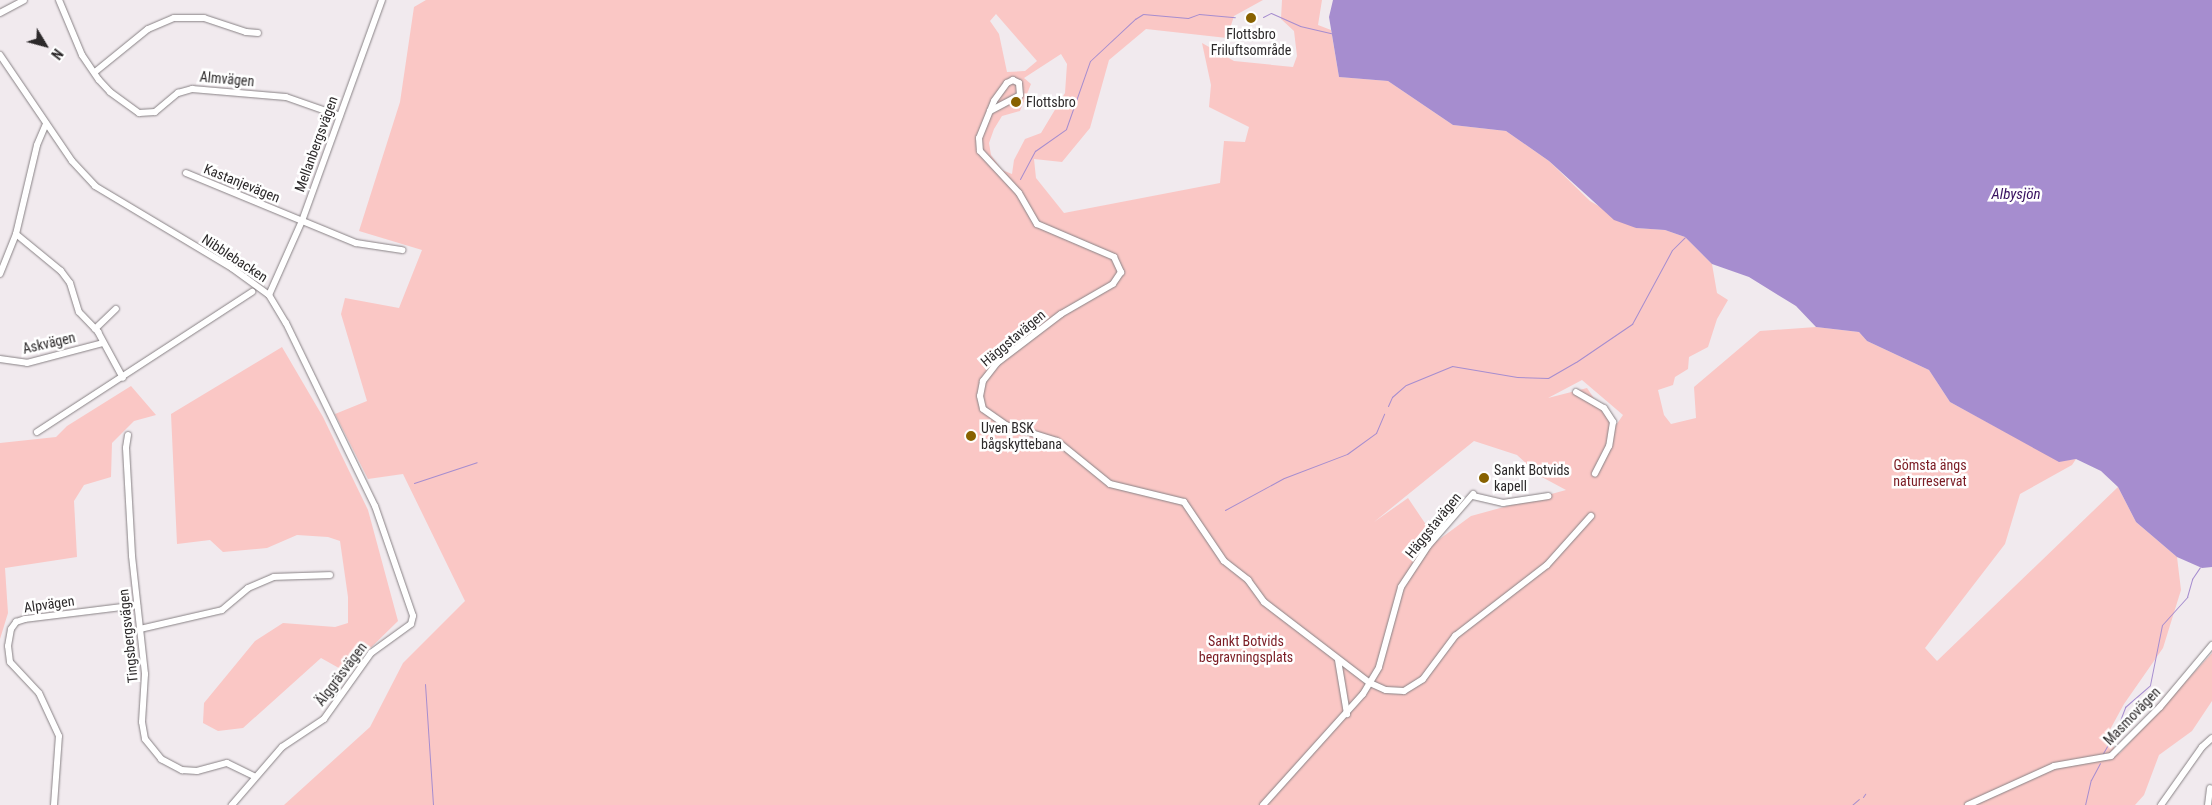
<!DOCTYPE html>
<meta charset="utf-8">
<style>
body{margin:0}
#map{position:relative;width:2212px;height:805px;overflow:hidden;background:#f1eaee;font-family:"Roboto Condensed",sans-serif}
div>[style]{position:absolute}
.green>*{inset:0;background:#fac7c5}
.water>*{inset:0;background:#a68dcf}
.stream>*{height:1px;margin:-0.5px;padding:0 0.5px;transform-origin:0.5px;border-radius:0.5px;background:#a68dcf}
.roads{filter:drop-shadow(0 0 1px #888285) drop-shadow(0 0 1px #888285)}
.minor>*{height:6px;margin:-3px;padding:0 3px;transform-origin:3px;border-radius:3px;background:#fff}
.dots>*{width:14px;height:14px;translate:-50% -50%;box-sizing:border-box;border:2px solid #fff;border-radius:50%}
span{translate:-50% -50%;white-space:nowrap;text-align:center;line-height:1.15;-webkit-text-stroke:5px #fff;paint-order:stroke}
.poi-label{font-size:14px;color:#2c292a}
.left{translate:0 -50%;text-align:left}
.street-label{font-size:14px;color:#2c292a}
.park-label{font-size:14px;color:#7a1b23}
.water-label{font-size:15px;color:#381160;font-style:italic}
.north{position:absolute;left:20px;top:20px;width:50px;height:50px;-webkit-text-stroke:4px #fff;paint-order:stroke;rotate:127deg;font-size:14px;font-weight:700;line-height:20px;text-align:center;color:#2c292a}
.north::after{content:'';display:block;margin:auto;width:18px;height:22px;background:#2c292a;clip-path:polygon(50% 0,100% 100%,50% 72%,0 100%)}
</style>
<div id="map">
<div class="green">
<i style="clip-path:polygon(evenodd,426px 0,1263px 0,1234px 16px,1227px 38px,1146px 29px,1109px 60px,1090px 128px,1062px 162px,1034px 159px,1036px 178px,1064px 213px,1220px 183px,1224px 141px,1245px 142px,1249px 127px,1209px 107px,1211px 85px,1202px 43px,1234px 61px,1293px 67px,1297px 56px,1294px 31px,1281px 19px,1282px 0,1322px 0,1318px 25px,1331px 30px,1339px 77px,1388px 81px,1453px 125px,1506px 131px,1549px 161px,1590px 201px,1636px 228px,1665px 230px,1685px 237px,1712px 264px,1717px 293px,1728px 300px,1717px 319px,1708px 347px,1689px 357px,1688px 369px,1675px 377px,1673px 385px,1658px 390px,1664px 415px,1671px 424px,1696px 418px,1694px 387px,1760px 331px,1816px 327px,1859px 332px,1867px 341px,1929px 370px,1950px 402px,2059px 461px,2076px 459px,2072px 465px,2020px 494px,2005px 544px,1925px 648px,1937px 661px,2118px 487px,2136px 522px,2177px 557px,2181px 590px,2163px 648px,2124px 704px,2106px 737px,2119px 754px,2212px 653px,2212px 701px,2192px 731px,2159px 755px,2144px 795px,2135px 805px,284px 805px,370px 727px,403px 663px,465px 601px,403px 474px,368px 479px,335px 414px,367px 401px,341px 314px,345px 298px,399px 308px,422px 250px,359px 231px,400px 102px,414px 7px,426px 0,996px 14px,1037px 61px,1025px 71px,1007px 72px,999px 34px,990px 21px,996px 14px,426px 0,1061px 54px,1067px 64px,1065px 93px,1041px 133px,1025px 139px,1014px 160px,1012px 174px,1002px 170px,991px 155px,989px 143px,994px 129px,1002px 116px,1020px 111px,1031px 84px,1024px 78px,1061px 54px,426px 0,1582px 380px,1623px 415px,1614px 428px,1587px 388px,1548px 398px,1582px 380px,426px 0,1474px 441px,1517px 455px,1540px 476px,1566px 490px,1471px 516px,1437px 541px,1408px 498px,1374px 522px,1474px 441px)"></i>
<i style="clip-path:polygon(282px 347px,323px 417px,368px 510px,398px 621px,346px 672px,321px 658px,243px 728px,218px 731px,203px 723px,204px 703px,255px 641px,283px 623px,335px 627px,348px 623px,348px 597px,340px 541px,328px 537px,297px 535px,267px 548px,223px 552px,210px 540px,177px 544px,171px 414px)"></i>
<i style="clip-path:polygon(131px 386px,156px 415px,134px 421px,112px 443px,111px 477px,84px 485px,74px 501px,77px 557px,5px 568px,8px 613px,0 639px,0 443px,56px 437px,67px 426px)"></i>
</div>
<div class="water">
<i style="clip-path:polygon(1333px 0,2212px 0,2212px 567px,2202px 568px,2177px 557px,2136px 522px,2118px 487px,2101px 471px,2076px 459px,2059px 462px,1950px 402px,1929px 370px,1867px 341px,1859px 332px,1816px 327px,1796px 306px,1749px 277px,1712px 264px,1685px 237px,1665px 230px,1636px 228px,1614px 220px,1549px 161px,1506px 131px,1453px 125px,1388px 81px,1339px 77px,1329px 17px)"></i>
</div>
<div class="stream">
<i style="left:1263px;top:17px;width:9px;rotate:-27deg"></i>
<i style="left:1271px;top:13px;width:32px;rotate:24deg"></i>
<i style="left:1300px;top:26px;width:32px;rotate:13deg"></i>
<i style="left:1020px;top:179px;width:32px;rotate:-62deg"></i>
<i style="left:1035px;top:151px;width:38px;rotate:-35deg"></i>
<i style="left:1066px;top:129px;width:72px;rotate:-70.6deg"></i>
<i style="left:1090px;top:61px;width:62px;rotate:-43deg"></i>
<i style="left:1135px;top:19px;width:9px;rotate:-32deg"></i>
<i style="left:1143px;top:14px;width:45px;rotate:5.1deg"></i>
<i style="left:1188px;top:18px;width:12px;rotate:-20deg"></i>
<i style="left:1199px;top:14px;width:36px;rotate:5deg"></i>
<i style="left:1388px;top:406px;width:10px;rotate:-66deg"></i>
<i style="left:1392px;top:397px;width:18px;rotate:-41deg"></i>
<i style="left:1406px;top:385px;width:50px;rotate:-22.4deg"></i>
<i style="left:1452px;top:366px;width:66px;rotate:9.6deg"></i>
<i style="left:1517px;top:377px;width:31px;rotate:2deg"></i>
<i style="left:1548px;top:378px;width:32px;rotate:-30deg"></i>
<i style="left:1576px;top:362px;width:68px;rotate:-34.2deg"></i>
<i style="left:1632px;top:324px;width:84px;rotate:-61.6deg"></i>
<i style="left:1672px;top:250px;width:18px;rotate:-45deg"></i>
<i style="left:414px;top:483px;width:66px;rotate:-18.4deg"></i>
<i style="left:1225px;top:510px;width:67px;rotate:-28.5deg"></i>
<i style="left:1284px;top:478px;width:67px;rotate:-20.9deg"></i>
<i style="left:1347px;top:454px;width:36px;rotate:-36deg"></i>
<i style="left:1376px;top:433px;width:21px;rotate:-67deg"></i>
<i style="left:425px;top:684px;width:121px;rotate:86.2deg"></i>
<i style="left:2102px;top:755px;width:28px;rotate:-60deg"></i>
<i style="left:2116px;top:731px;width:26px;rotate:-69deg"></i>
<i style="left:2125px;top:707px;width:33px;rotate:-41deg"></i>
<i style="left:2150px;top:685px;width:61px;rotate:-78.7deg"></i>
<i style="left:2162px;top:625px;width:38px;rotate:-48deg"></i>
<i style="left:2187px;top:597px;width:19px;rotate:-74deg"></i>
<i style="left:2192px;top:579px;width:14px;rotate:-56deg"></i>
<i style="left:1863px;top:797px;width:4px;rotate:-56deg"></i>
<i style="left:1852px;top:805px;width:9px;rotate:-41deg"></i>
<i style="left:2085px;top:805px;width:26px;rotate:-77deg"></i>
<i style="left:2091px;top:780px;width:19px;rotate:-62deg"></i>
</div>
<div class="roads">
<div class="minor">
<i style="left:59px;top:0;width:60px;rotate:67.3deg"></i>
<i style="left:82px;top:55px;width:30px;rotate:56deg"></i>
<i style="left:99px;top:80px;width:16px;rotate:47deg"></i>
<i style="left:110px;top:92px;width:36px;rotate:36deg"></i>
<i style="left:139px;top:113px;width:16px;rotate:-4deg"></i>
<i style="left:155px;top:112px;width:30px;rotate:-40deg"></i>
<i style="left:178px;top:93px;width:15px;rotate:-16deg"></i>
<i style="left:192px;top:89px;width:94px;rotate:4.9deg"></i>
<i style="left:286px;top:97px;width:57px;rotate:19.4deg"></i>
<i style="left:0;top:13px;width:27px;rotate:-28deg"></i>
<i style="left:0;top:55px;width:128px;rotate:55.8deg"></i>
<i style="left:72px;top:161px;width:34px;rotate:47deg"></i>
<i style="left:95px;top:186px;width:160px;rotate:30.9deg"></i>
<i style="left:232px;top:268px;width:46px;rotate:36.1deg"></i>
<i style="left:269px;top:295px;width:33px;rotate:59deg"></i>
<i style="left:286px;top:323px;width:203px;rotate:64.1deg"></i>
<i style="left:375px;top:506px;width:116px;rotate:70.9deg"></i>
<i style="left:413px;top:616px;width:8px;rotate:104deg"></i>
<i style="left:411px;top:624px;width:49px;rotate:144.1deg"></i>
<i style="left:371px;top:653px;width:81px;rotate:125.5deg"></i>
<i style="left:324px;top:719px;width:50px;rotate:146.3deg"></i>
<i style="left:282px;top:747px;width:77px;rotate:130.8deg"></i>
<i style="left:95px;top:72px;width:68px;rotate:-39.1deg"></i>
<i style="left:148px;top:29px;width:28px;rotate:-23deg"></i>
<i style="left:174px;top:18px;width:30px"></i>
<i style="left:204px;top:18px;width:44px;rotate:18.4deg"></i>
<i style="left:246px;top:32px;width:12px;rotate:5deg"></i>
<i style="left:990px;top:111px;width:34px;rotate:-28deg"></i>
<i style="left:1020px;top:95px;width:12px;rotate:-95deg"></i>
<i style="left:1019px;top:83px;width:7px;rotate:-153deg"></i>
<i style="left:1013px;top:80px;width:7px;rotate:153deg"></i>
<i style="left:1007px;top:83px;width:22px;rotate:126deg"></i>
<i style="left:994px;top:101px;width:40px;rotate:112deg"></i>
<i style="left:979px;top:138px;width:13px;rotate:86deg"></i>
<i style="left:980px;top:151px;width:57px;rotate:47.1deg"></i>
<i style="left:1019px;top:193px;width:36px;rotate:60deg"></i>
<i style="left:1037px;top:224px;width:84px;rotate:23.2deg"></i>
<i style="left:1114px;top:257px;width:17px;rotate:65deg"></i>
<i style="left:1121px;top:272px;width:14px;rotate:124deg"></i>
<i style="left:1113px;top:284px;width:60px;rotate:150deg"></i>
<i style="left:1061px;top:314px;width:81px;rotate:142.6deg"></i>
<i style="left:997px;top:363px;width:23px;rotate:128deg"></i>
<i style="left:983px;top:381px;width:15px;rotate:101deg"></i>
<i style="left:980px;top:396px;width:13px;rotate:77deg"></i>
<i style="left:983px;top:409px;width:28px;rotate:35deg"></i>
<i style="left:1006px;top:425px;width:53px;rotate:17.4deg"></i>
<i style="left:1057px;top:441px;width:68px;rotate:39.1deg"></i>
<i style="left:1110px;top:484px;width:76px;rotate:13.7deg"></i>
<i style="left:1184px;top:502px;width:71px;rotate:55.9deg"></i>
<i style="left:1224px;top:561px;width:31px;rotate:38deg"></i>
<i style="left:1248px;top:580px;width:27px;rotate:54deg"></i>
<i style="left:1264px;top:602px;width:133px;rotate:37.4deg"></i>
<i style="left:1370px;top:683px;width:17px;rotate:24deg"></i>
<i style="left:1386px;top:690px;width:18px;rotate:3deg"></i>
<i style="left:1404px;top:691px;width:22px;rotate:-32deg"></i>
<i style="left:1423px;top:679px;width:54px;rotate:-53.3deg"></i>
<i style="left:1455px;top:636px;width:116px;rotate:-37.7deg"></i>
<i style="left:1547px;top:565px;width:66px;rotate:-48.1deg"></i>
<i style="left:186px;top:173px;width:184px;rotate:22.4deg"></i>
<i style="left:356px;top:243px;width:47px;rotate:8.7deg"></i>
<i style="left:16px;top:234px;width:58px;rotate:39.4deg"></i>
<i style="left:61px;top:271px;width:15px;rotate:53deg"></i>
<i style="left:70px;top:283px;width:30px;rotate:73deg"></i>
<i style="left:79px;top:312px;width:28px;rotate:46deg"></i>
<i style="left:98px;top:332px;width:52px;rotate:61.5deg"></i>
<i style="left:0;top:274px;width:43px;rotate:-68.2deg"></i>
<i style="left:16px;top:234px;width:91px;rotate:-76.7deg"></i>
<i style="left:37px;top:145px;width:23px;rotate:-67deg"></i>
<i style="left:269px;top:295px;width:81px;rotate:-66deg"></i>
<i style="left:302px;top:221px;width:235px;rotate:-70.1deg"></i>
<i style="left:95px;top:329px;width:29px;rotate:-44deg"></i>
<i style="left:0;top:359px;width:27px;rotate:8deg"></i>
<i style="left:27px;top:363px;width:79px;rotate:-14.7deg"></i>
<i style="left:1576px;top:392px;width:32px;rotate:30deg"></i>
<i style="left:1604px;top:408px;width:17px;rotate:57deg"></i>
<i style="left:1613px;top:422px;width:24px;rotate:99deg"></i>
<i style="left:1609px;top:446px;width:31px;rotate:117deg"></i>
<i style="left:37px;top:432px;width:257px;rotate:-33.1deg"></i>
<i style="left:128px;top:435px;width:13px;rotate:99deg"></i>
<i style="left:126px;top:448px;width:108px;rotate:86.8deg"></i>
<i style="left:132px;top:556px;width:119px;rotate:83.7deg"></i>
<i style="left:145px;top:674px;width:48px;rotate:93.6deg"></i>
<i style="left:142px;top:722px;width:17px;rotate:80deg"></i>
<i style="left:145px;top:739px;width:26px;rotate:51deg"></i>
<i style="left:161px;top:759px;width:24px;rotate:28deg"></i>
<i style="left:182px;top:770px;width:15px;rotate:4deg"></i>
<i style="left:197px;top:771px;width:31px;rotate:-15deg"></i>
<i style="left:227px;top:763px;width:30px;rotate:26deg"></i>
<i style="left:1473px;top:496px;width:31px;rotate:13deg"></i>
<i style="left:1503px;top:503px;width:46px;rotate:-8.8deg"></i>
<i style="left:140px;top:629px;width:84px;rotate:-13deg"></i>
<i style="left:222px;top:610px;width:34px;rotate:-40deg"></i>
<i style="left:248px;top:588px;width:28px;rotate:-23deg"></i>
<i style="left:274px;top:577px;width:56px;rotate:-2deg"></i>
<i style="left:1338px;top:660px;width:55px;rotate:80.5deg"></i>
<i style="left:54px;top:805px;width:69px;rotate:-85.9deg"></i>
<i style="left:59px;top:736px;width:47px;rotate:-114.9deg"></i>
<i style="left:39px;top:693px;width:42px;rotate:-133.1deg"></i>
<i style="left:10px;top:662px;width:16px;rotate:-97deg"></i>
<i style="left:8px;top:646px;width:17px;rotate:-80deg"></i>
<i style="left:11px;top:629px;width:9px;rotate:-54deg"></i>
<i style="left:16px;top:622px;width:9px;rotate:-18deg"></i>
<i style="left:25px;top:619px;width:113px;rotate:-7.1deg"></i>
<i style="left:1263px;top:805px;width:149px;rotate:-48deg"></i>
<i style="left:1363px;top:694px;width:31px;rotate:-59deg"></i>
<i style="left:1379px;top:667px;width:83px;rotate:-74.6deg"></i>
<i style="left:1401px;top:587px;width:49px;rotate:-56.6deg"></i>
<i style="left:1428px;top:546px;width:69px;rotate:-49.1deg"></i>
<i style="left:1968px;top:805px;width:94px;rotate:-24.4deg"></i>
<i style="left:2054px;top:766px;width:58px;rotate:-10deg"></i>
<i style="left:2111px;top:756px;width:69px;rotate:-45deg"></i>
<i style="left:2160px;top:707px;width:81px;rotate:-50deg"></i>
<i style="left:2161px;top:805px;width:71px;rotate:-54.7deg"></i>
<i style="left:2202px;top:747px;width:13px;rotate:-42deg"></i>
<i style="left:2208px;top:805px;width:17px;rotate:-83deg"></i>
</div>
</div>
<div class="dots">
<i style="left:1251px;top:18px;background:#886100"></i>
<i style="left:1016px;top:102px;background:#886100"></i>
<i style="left:971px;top:436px;background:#886100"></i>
<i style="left:1484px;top:478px;background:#886100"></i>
</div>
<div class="poi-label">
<span style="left:1251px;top:42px">Flottsbro<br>Friluftsområde</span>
<span class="left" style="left:1026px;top:102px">Flottsbro</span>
<span class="left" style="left:981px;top:436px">Uven BSK<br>bågskyttebana</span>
<span class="left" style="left:1494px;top:478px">Sankt Botvids<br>kapell</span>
</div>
<div class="street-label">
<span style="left:227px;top:79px;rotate:5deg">Almvägen</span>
<span style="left:316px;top:144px;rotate:-70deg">Mellanbergsvägen</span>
<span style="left:242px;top:183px;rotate:22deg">Kastanjevägen</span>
<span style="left:235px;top:258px;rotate:33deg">Nibblebacken</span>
<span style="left:1013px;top:338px;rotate:-40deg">Häggstavägen</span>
<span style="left:49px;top:343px;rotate:-13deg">Askvägen</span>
<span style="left:1433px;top:525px;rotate:-51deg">Häggstavägen</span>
<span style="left:49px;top:604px;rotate:-8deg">Alpvägen</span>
<span style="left:128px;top:636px;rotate:-96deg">Tingsbergsvägen</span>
<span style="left:341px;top:674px;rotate:-53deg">Älggräsvägen</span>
<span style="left:2132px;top:716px;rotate:-46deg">Masmovägen</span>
</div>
<div class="park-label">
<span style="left:1930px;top:473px">Gömsta ängs<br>naturreservat</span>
<span style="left:1246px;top:649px">Sankt Botvids<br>begravningsplats</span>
</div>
<div class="water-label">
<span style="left:2016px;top:195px">Albysjön</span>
</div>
<div class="north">N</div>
</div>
